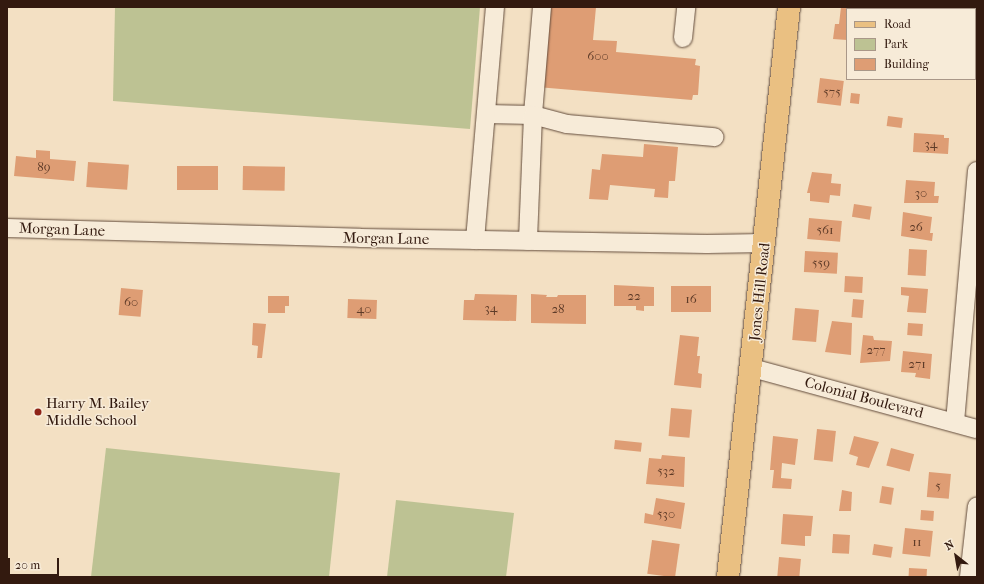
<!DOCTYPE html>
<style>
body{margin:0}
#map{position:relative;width:984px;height:584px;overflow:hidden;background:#f3e0c3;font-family:"IM FELL French Canon",serif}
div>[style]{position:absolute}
.green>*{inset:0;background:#bdc293}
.building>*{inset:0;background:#de9d74;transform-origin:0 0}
.roads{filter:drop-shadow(0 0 1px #634c3c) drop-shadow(0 0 1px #634c3c)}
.minor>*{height:18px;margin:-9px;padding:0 9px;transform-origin:9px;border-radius:9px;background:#f7ebd8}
.major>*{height:22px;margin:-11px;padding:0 11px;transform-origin:11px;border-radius:11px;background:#eac082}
.dots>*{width:11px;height:11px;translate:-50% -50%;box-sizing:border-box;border:2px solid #f7ebd8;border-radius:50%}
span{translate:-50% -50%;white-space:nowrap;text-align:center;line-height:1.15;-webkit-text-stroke:3px #f7ebd8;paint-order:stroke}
.number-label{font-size:13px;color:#5e3b28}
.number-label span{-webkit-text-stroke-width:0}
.street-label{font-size:15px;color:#331a0f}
.poi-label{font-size:15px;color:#331a0f}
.left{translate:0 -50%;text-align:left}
.frame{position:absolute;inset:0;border:8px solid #331a0f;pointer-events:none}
.legend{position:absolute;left:846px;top:8px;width:130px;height:72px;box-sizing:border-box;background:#f7ebd8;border:1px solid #a99788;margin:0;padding:5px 7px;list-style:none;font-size:12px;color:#331a0f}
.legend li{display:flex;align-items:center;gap:8px;height:20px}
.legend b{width:20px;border:1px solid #a99788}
.north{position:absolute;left:936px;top:536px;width:40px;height:40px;-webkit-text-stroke:3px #f7ebd8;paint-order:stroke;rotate:329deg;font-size:11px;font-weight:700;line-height:16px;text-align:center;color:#331a0f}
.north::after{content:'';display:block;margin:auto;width:14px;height:18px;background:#331a0f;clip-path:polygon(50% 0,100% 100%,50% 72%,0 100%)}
.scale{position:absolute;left:8px;top:558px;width:51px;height:18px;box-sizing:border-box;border:2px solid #331a0f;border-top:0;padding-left:5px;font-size:12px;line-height:14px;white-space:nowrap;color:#331a0f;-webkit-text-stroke:3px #f7ebd8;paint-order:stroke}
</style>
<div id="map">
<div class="green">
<i style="clip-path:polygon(115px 7px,480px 7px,470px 129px,113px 101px)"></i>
<i style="clip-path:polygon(106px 448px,340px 473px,329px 577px,91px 577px)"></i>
<i style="clip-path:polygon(396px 500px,514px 513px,506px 577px,387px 577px)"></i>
</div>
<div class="building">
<i style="clip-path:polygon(549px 7px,596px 7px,593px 40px,617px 41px,616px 52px,696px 59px,695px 65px,700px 66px,698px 95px,693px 95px,692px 100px,537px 87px)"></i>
<i style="clip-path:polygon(841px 7px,867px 7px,847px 9px,847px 40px,833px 39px,835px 24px,839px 24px)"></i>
<i style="clip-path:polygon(927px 7px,939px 8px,939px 9px,927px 9px)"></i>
<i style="left:820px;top:78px;width:24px;height:25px;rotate:7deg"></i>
<i style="left:851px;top:93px;width:9px;height:10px;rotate:6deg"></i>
<i style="left:888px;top:116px;width:15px;height:10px;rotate:8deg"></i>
<i style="clip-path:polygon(914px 133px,944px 135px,944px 138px,949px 138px,948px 154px,913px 152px)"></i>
<i style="clip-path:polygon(644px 144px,678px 147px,675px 181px,669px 181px,668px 198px,654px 197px,655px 189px,610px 185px,608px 200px,589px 199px,592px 169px,600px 170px,602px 154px,643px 157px)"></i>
<i style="clip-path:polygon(36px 150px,50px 151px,50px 159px,76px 161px,74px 181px,14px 176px,16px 156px,36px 158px)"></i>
<i style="left:88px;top:162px;width:41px;height:25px;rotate:4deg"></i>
<i style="left:177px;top:166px;width:41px;height:24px"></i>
<i style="left:243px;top:166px;width:42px;height:24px;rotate:1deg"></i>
<i style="clip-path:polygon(812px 172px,832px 174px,831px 183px,841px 184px,840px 196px,830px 195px,829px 203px,810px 201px,810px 193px,807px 193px)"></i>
<i style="clip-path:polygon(906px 180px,935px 182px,934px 196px,939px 196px,938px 203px,904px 203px)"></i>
<i style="left:854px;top:204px;width:18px;height:13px;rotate:9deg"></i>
<i style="clip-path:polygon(903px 212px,932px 217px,930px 233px,933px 233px,932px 241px,901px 236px)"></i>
<i style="left:809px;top:218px;width:33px;height:21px;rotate:5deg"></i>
<i style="left:909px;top:249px;width:18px;height:26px;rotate:3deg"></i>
<i style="left:805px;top:251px;width:33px;height:21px;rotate:3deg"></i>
<i style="left:845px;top:276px;width:18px;height:16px;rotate:3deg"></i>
<i style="clip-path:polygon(614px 285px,654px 287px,654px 306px,644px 306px,644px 311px,636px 310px,636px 306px,614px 306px)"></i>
<i style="left:671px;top:286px;width:40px;height:26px"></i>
<i style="clip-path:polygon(901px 287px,928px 289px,926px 313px,907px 312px,909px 296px,901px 295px)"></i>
<i style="left:121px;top:288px;width:22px;height:27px;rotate:5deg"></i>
<i style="clip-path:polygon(475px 294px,517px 295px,516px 321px,463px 320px,464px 300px,474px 300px)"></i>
<i style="clip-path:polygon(531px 294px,547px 295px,546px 297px,557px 297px,558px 295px,586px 295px,586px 324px,531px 323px)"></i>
<i style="clip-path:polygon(268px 296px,289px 296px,289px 306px,285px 306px,285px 313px,268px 313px)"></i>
<i style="left:348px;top:299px;width:29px;height:19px;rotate:2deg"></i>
<i style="left:853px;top:299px;width:11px;height:18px;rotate:5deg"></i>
<i style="left:795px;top:308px;width:24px;height:32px;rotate:5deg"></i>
<i style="clip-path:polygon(832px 321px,852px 323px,851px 355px,825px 352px)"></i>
<i style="clip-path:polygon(253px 323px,266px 324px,262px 358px,257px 358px,258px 346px,252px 345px)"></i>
<i style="left:908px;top:323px;width:15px;height:12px;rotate:4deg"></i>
<i style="clip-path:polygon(680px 335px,699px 337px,697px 356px,700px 356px,698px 373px,702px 374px,701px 388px,674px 385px)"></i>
<i style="clip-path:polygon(863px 335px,873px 336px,874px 340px,892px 341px,890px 361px,860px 363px)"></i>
<i style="clip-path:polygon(903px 351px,932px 354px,930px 379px,915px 377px,916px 373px,901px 372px)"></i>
<i style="left:671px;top:408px;width:21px;height:28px;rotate:5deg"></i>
<i style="left:817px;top:429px;width:19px;height:31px;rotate:6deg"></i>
<i style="clip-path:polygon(773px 436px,798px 439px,795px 465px,782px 463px,781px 478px,792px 479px,791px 489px,772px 488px,774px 470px,770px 470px)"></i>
<i style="clip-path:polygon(854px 436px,879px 442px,869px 468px,856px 465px,858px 457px,849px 454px)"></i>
<i style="left:615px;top:440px;width:27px;height:9px;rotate:6deg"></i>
<i style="left:891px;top:448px;width:24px;height:18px;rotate:15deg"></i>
<i style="clip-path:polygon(662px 455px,685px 457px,684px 487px,646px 484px,649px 458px,661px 459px)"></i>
<i style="left:929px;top:472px;width:22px;height:25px;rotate:5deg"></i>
<i style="left:882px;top:486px;width:12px;height:17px;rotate:9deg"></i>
<i style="clip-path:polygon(842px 490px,852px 492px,851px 511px,839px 511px)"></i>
<i style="clip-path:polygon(656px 498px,685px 503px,681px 529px,644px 523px,645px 513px,653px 515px)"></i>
<i style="left:921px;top:510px;width:13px;height:10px;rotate:4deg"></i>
<i style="clip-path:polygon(783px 514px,813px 516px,811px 536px,805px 536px,805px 546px,781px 544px)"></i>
<i style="left:905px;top:528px;width:28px;height:26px;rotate:6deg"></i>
<i style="left:833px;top:534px;width:17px;height:19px;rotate:3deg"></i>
<i style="left:652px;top:540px;width:28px;height:34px;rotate:8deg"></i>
<i style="left:874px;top:544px;width:19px;height:11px;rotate:9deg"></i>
<i style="left:779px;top:557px;width:22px;height:20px;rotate:5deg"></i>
<i style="left:909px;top:568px;width:18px;height:9px;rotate:3deg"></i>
</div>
<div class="roads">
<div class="minor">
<i style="left:542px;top:7px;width:108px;rotate:94.8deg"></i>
<i style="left:533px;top:115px;width:35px;rotate:15deg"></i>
<i style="left:567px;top:124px;width:148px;rotate:5.1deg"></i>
<i style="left:683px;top:38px;width:31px;rotate:-84deg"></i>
<i style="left:486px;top:114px;width:47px;rotate:1.2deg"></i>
<i style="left:533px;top:115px;width:126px;rotate:92.3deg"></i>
<i style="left:7px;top:228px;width:353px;rotate:1.6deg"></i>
<i style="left:360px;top:238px;width:347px;rotate:1deg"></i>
<i style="left:707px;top:244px;width:58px;rotate:-1deg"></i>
<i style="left:475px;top:240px;width:234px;rotate:-85.1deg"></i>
<i style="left:752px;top:368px;width:233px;rotate:15.2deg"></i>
<i style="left:955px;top:422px;width:252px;rotate:-85deg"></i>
<i style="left:969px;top:577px;width:71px;rotate:-83.6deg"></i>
</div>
<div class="major">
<i style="left:728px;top:577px;width:573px;rotate:-83.89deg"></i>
</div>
</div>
<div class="dots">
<i style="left:38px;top:412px;background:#8f2418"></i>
</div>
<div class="number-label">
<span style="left:598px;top:56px">600</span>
<span style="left:832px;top:92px">575</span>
<span style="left:931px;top:144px">34</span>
<span style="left:44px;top:167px">89</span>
<span style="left:921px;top:193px">30</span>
<span style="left:916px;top:227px">26</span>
<span style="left:825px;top:230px">561</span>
<span style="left:821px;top:263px">559</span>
<span style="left:634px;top:296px">22</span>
<span style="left:691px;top:299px">16</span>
<span style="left:131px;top:302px">60</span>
<span style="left:491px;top:308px">34</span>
<span style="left:364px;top:309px">40</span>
<span style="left:558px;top:309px">28</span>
<span style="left:876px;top:350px">277</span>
<span style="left:917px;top:364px">271</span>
<span style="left:666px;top:471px">532</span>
<span style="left:938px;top:486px">5</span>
<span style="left:666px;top:514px">530</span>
<span style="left:917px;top:542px">11</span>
</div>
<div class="street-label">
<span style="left:62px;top:230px;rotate:2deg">Morgan Lane</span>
<span style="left:386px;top:239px;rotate:1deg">Morgan Lane</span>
<span style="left:760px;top:292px;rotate:-84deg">Jones Hill Road</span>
<span style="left:864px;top:398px;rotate:15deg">Colonial Boulevard</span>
</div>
<div class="poi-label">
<span class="left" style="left:46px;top:412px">Harry M. Bailey<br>Middle School</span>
</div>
<div class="frame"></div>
<ul class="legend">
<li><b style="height:5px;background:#eac082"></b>Road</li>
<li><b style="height:11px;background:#bdc293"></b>Park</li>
<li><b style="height:11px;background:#de9d74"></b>Building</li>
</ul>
<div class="north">N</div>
<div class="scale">20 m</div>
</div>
